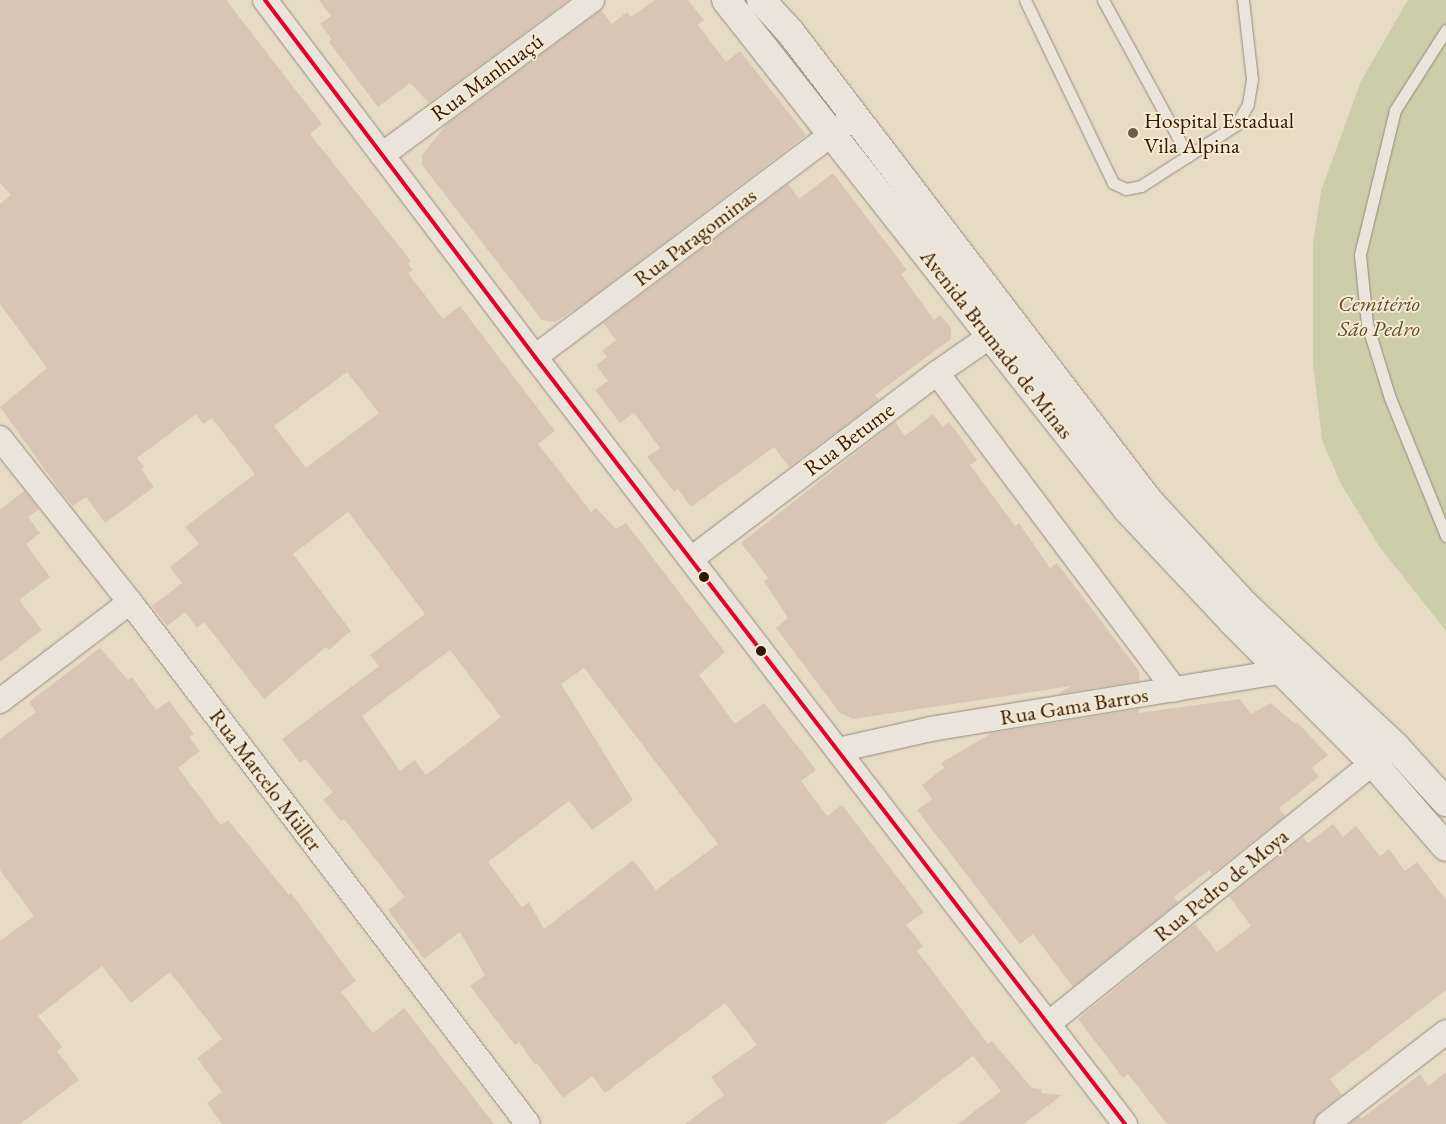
<!DOCTYPE html>
<meta charset="utf-8">
<style>
body{margin:0}
#map{position:relative;width:1446px;height:1124px;overflow:hidden;background:#e7dbc6;font-family:"EB Garamond",serif}
div>[style]{position:absolute}
.green>*{inset:0;background:#ccceaa}
.building>*{inset:0;background:#d8c5b6}
.roads{filter:drop-shadow(0 0 1px #958b7e) drop-shadow(0 0 1px #958b7e)}
.lane>*{height:11px;margin:-5.5px;padding:0 5.5px;transform-origin:5.5px;border-radius:5.5px;background:#eae4da}
.street>*{height:24px;margin:-12px;padding:0 12px;transform-origin:12px;border-radius:12px;background:#eae4da}
.secondary>*{height:28px;margin:-14px;padding:0 14px;transform-origin:14px;border-radius:14px;background:#eae4da}
.bus-1>*{height:4px;margin:-2px;padding:0 2px;transform-origin:2px;border-radius:2px;background:#e4002b}
.dots>*{width:14px;height:14px;translate:-50% -50%;box-sizing:border-box;border:2px solid #f8ead1;border-radius:50%}
span{translate:-50% -50%;white-space:nowrap;text-align:center;line-height:1.15;-webkit-text-stroke:4px #f8ead1;paint-order:stroke}
.street-label{font-size:22px;color:#2f1709}
.poi-label{font-size:22px;color:#2f1709}
.left{translate:0 -50%;text-align:left}
.park-label{font-size:22px;color:#584b32;font-style:italic}
</style>
<div id="map">
<div class="green">
<i style="clip-path:polygon(1408px 0,1446px 0,1446px 631px,1379px 546px,1341px 484px,1322px 440px,1313px 364px,1313px 244px,1321px 191px,1361px 81px)"></i>
</div>
<div class="building">
<i style="clip-path:polygon(evenodd,0 0,226px 0,322px 124px,310px 134px,411px 261px,408px 264px,413px 270px,408px 273px,443px 319px,460px 306px,555px 431px,538px 444px,564px 477px,591px 512px,596px 508px,616px 529px,626px 523px,725px 652px,699px 675px,735px 724px,764px 703px,816px 770px,801px 781px,827px 816px,842px 805px,924px 912px,906px 925px,923px 946px,917px 951px,988px 1044px,992px 1041px,1032px 1088px,1041px 1089px,1041px 1093px,1062px 1095px,1024px 1124px,958px 1124px,1001px 1091px,973px 1056px,884px 1124px,685px 1124px,724px 1095px,711px 1077px,757px 1045px,725px 1003px,605px 1093px,592px 1076px,563px 1098px,537px 1063px,535px 1065px,519px 1042px,515px 1045px,470px 986px,485px 975px,460px 932px,424px 959px,388px 910px,405px 897px,344px 819px,341px 821px,323px 800px,333px 792px,305px 759px,300px 763px,282px 739px,379px 666px,370px 655px,425px 614px,348px 512px,293px 554px,351px 631px,329px 650px,326px 647px,264px 699px,204px 622px,197px 628px,185px 612px,167px 626px,152px 606px,182px 583px,170px 567px,199px 544px,185px 527px,255px 474px,212px 418px,203px 424px,196px 414px,137px 458px,144px 467px,141px 469px,154px 487px,105px 523px,86px 497px,73px 506px,61px 492px,0 407px,47px 368px,0 304px,0 204px,11px 195px,0 183px,0 0,347px 372px,379px 413px,306px 468px,274px 426px,347px 372px,0 0,450px 650px,501px 717px,426px 775px,415px 760px,400px 771px,362px 716px,450px 650px,0 0,584px 668px,718px 844px,656px 890px,633px 860px,544px 929px,529px 902px,522px 907px,488px 862px,569px 801px,592px 830px,633px 800px,561px 684px,584px 668px)"></i>
<i style="clip-path:polygon(319px 0,569px 0,429px 103px,410px 83px,378px 107px,329px 42px,332px 39px,320px 24px,331px 16px)"></i>
<i style="clip-path:polygon(655px 0,688px 0,704px 20px,698px 25px,726px 62px,740px 51px,806px 135px,586px 302px,555px 322px,542px 320px,422px 165px,422px 155px,446px 125px,601px 10px,612px 24px,627px 12px,631px 17px)"></i>
<i style="clip-path:polygon(833px 173px,907px 270px,901px 274px,934px 320px,940px 315px,951px 328px,951px 339px,875px 395px,879px 400px,789px 467px,774px 447px,691px 507px,678px 489px,674px 492px,647px 457px,660px 448px,634px 413px,620px 423px,595px 390px,608px 381px,596px 365px,607px 357px,602px 351px,616px 340px,603px 323px,788px 184px,799px 199px)"></i>
<i style="clip-path:polygon(933px 414px,943px 427px,949px 422px,977px 460px,970px 465px,1015px 526px,1019px 523px,1050px 568px,1057px 563px,1139px 671px,1139px 681px,1057px 694px,1072px 686px,853px 719px,840px 713px,776px 628px,788px 618px,764px 581px,768px 578px,741px 543px,895px 422px,905px 436px)"></i>
<i style="clip-path:polygon(24px 491px,39px 509px,28px 517px,40px 533px,26px 544px,50px 577px,19px 600px,42px 630px,0 662px,0 510px)"></i>
<i style="clip-path:polygon(100px 648px,128px 680px,132px 677px,156px 710px,169px 701px,194px 734px,189px 737px,200px 751px,178px 768px,221px 825px,228px 820px,289px 895px,291px 893px,356px 981px,341px 992px,373px 1033px,404px 1008px,494px 1124px,222px 1124px,207px 1103px,222px 1092px,197px 1058px,222px 1039px,170px 972px,131px 1003px,102px 966px,38px 1016px,62px 1047px,57px 1051px,79px 1080px,20px 1124px,0 1124px,0 941px,34px 916px,0 870px,0 739px,36px 712px,29px 702px)"></i>
<i style="clip-path:polygon(1240px 699px,1251px 714px,1271px 703px,1295px 724px,1297px 722px,1328px 755px,1312px 768px,1319px 777px,1279px 808px,1285px 816px,1212px 874px,1209px 870px,1174px 897px,1178px 902px,1073px 987px,1033px 934px,1020px 944px,917px 810px,932px 799px,922px 785px,944px 768px,941px 763px,992px 733px,1139px 709px,1139px 713px)"></i>
<i style="clip-path:polygon(1333px 824px,1343px 837px,1356px 826px,1380px 856px,1389px 849px,1405px 871px,1417px 862px,1446px 900px,1446px 990px,1330px 1079px,1342px 1095px,1319px 1113px,1314px 1124px,1167px 1124px,1128px 1074px,1123px 1078px,1078px 1019px,1195px 924px,1217px 952px,1251px 926px,1229px 896px,1303px 837px,1308px 843px)"></i>
<i style="clip-path:polygon(1446px 1072px,1446px 1124px,1349px 1124px,1359px 1116px,1361px 1119px,1420px 1074px,1428px 1086px)"></i>
</div>
<div class="roads">
<div class="lane">
<i style="left:1025px;top:0;width:203px;rotate:64.3deg"></i>
<i style="left:1113px;top:183px;width:14px;rotate:25deg"></i>
<i style="left:1126px;top:189px;width:15px;rotate:-11deg"></i>
<i style="left:1141px;top:186px;width:113px;rotate:-32.7deg"></i>
<i style="left:1236px;top:125px;width:24px;rotate:-60deg"></i>
<i style="left:1248px;top:104px;width:25px;rotate:-81deg"></i>
<i style="left:1252px;top:79px;width:80px;rotate:-96.5deg"></i>
<i style="left:1103px;top:0;width:178px;rotate:61.4deg"></i>
<i style="left:1446px;top:30px;width:95px;rotate:122.5deg"></i>
<i style="left:1395px;top:110px;width:149px;rotate:103.6deg"></i>
<i style="left:1360px;top:255px;width:69px;rotate:84.2deg"></i>
<i style="left:1367px;top:324px;width:77px;rotate:72.7deg"></i>
<i style="left:1390px;top:398px;width:149px;rotate:67.9deg"></i>
</div>
<div class="street">
<i style="left:265px;top:0;width:448px;rotate:52.9deg"></i>
<i style="left:535px;top:357px;width:968px;rotate:52.43deg"></i>
<i style="left:382px;top:155px;width:261px;rotate:-36.4deg"></i>
<i style="left:535px;top:357px;width:390px;rotate:-36.9deg"></i>
<i style="left:937px;top:373px;width:396px;rotate:53.1deg"></i>
<i style="left:0;top:438px;width:209px;rotate:51.6deg"></i>
<i style="left:130px;top:602px;width:656px;rotate:52.68deg"></i>
<i style="left:691px;top:559px;width:308px;rotate:-37.1deg"></i>
<i style="left:937px;top:373px;width:83px;rotate:-34.7deg"></i>
<i style="left:0;top:701px;width:163px;rotate:-37.3deg"></i>
<i style="left:838px;top:750px;width:95px;rotate:-12.7deg"></i>
<i style="left:931px;top:729px;width:373px;rotate:-9.3deg"></i>
<i style="left:1048px;top:1024px;width:436px;rotate:-38.8deg"></i>
<i style="left:1327px;top:1124px;width:150px;rotate:-37.7deg"></i>
</div>
<div class="secondary">
<i style="left:726px;top:0;width:648px;rotate:51.77deg"></i>
<i style="left:1127px;top:509px;width:155px;rotate:46.8deg"></i>
<i style="left:1233px;top:622px;width:199px;rotate:45.2deg"></i>
<i style="left:1373px;top:763px;width:111px;rotate:49deg"></i>
<i style="left:761px;top:0;width:45px;rotate:47.7deg"></i>
<i style="left:791px;top:33px;width:588px;rotate:52.6deg"></i>
<i style="left:1148px;top:500px;width:143px;rotate:47.3deg"></i>
<i style="left:1245px;top:605px;width:206px;rotate:43.2deg"></i>
<i style="left:1395px;top:746px;width:76px;rotate:47.7deg"></i>
</div>
</div>
<div class="bus-1">
<i style="left:265px;top:0;width:448px;rotate:52.9deg"></i>
<i style="left:535px;top:357px;width:968px;rotate:52.43deg"></i>
</div>
<div class="dots">
<i style="left:1133px;top:133px;background:#6f5c4b"></i>
<i style="left:704px;top:577px;background:#2f1709"></i>
<i style="left:761px;top:651px;background:#2f1709"></i>
</div>
<div class="street-label">
<span style="left:487px;top:77px;rotate:-36deg">Rua Manhuaçú</span>
<span style="left:695px;top:237px;rotate:-37deg">Rua Paragominas</span>
<span style="left:997px;top:344px;rotate:52deg">Avenida Brumado de Minas</span>
<span style="left:849px;top:439px;rotate:-37deg">Rua Betume</span>
<span style="left:1074px;top:706px;rotate:-9deg">Rua Gama Barros</span>
<span style="left:266px;top:780px;rotate:53deg">Rua Marcelo Müller</span>
<span style="left:1221px;top:885px;rotate:-39deg">Rua Pedro de Moya</span>
</div>
<div class="poi-label">
<span class="left" style="left:1144px;top:133px">Hospital Estadual<br>Vila Alpina</span>
</div>
<div class="park-label">
<span style="left:1379px;top:316px">Cemitério<br>São Pedro</span>
</div>
</div>
